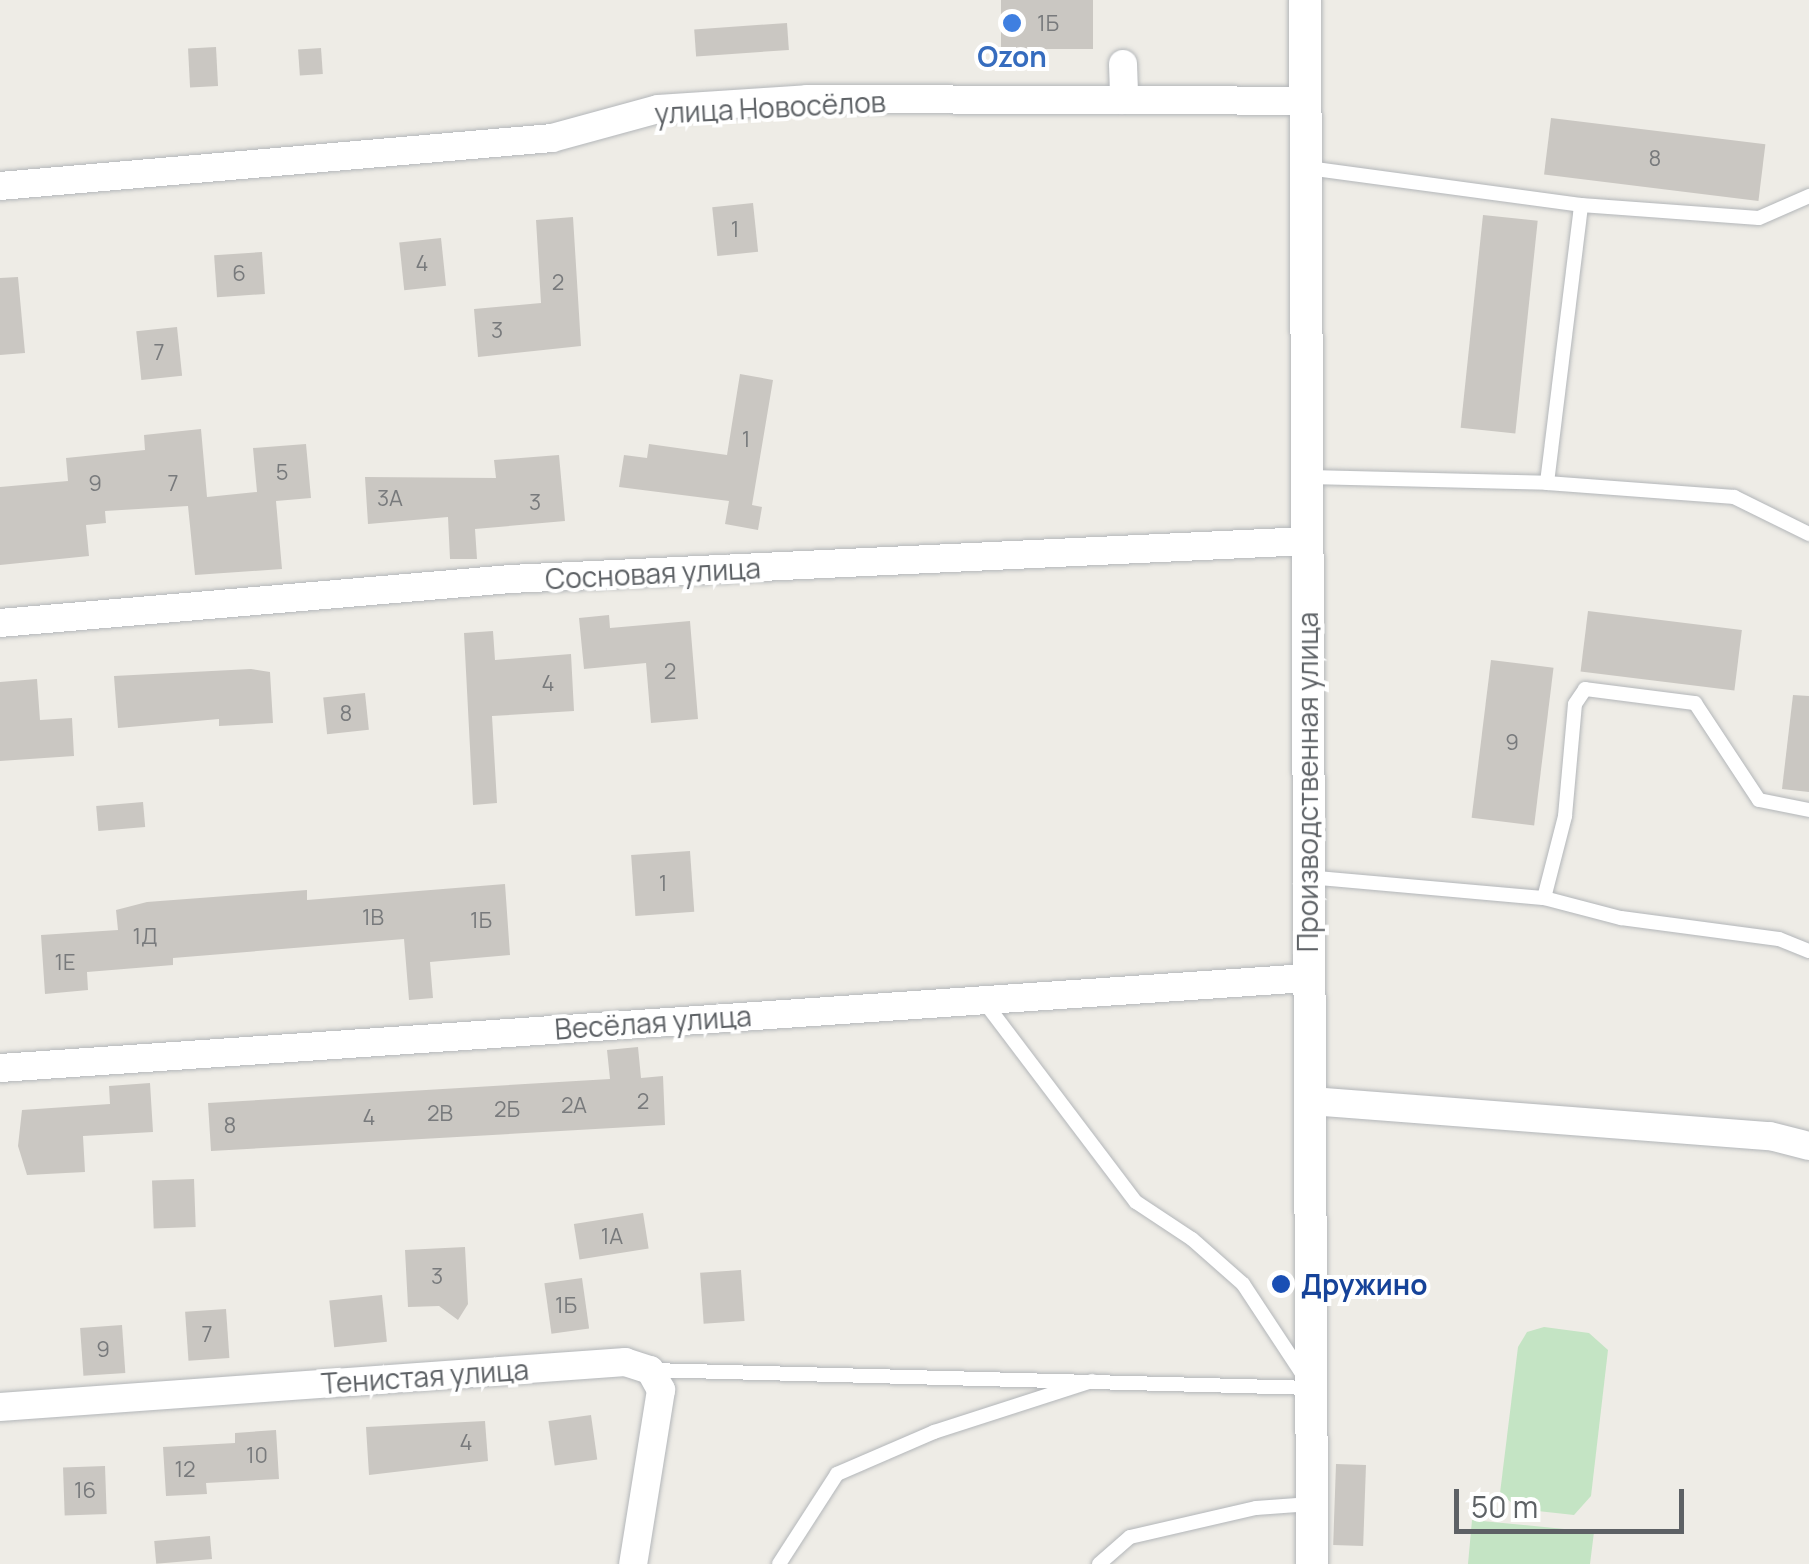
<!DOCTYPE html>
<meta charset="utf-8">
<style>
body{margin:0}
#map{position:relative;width:1809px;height:1564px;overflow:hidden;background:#eeece6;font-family:Manrope,sans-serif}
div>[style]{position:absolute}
.green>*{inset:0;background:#c4e4c4}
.building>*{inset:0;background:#cac7c2;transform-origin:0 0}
.roads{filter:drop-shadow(0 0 2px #b3b6b9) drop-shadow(0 0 2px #b3b6b9)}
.service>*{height:14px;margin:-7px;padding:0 7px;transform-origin:7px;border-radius:7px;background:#fff}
.minor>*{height:28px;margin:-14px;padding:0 14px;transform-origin:14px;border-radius:14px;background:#fff}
.tertiary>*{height:32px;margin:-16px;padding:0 16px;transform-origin:16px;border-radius:16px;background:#fff}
.dots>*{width:28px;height:28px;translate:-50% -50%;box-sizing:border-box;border:5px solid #fff;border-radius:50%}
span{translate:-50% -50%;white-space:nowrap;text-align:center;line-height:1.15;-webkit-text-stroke:8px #fff;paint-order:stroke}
.number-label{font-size:22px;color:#787a7c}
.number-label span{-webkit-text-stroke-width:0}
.shop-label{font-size:28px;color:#366cbe;font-weight:700}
.street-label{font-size:28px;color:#5d6165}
.transit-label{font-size:28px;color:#164399;font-weight:700}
.left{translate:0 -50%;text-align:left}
.scale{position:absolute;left:1454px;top:1489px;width:230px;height:45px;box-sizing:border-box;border:5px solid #5d6165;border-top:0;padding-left:12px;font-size:30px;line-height:35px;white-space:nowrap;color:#5d6165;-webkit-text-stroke:8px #fff;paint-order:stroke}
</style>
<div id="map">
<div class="green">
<i style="clip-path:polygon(1544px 1327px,1589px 1333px,1608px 1350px,1591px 1496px,1574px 1515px,1519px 1509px,1500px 1493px,1518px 1347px,1527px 1332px)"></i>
<i style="clip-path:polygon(1472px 1520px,1594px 1532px,1590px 1564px,1468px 1564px)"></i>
</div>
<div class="building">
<i style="left:1001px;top:0;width:92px;height:49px"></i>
<i style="left:787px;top:23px;width:27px;height:93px;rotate:86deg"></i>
<i style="left:216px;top:47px;width:39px;height:28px;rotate:87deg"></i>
<i style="left:321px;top:48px;width:26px;height:23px;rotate:86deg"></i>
<i style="left:1551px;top:118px;width:216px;height:57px;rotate:7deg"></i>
<i style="left:753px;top:203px;width:49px;height:41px;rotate:84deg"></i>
<i style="left:1483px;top:215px;width:55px;height:214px;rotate:6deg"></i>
<i style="clip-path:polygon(573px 217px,581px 346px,478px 357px,474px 309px,541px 303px,536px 220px)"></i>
<i style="left:441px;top:238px;width:48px;height:42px;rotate:84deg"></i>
<i style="left:262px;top:252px;width:42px;height:48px;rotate:86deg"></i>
<i style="clip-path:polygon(18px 277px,25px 353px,0 355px,0 278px)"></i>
<i style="left:177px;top:327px;width:49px;height:41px;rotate:84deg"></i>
<i style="clip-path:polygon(740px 374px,773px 380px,752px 505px,762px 507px,758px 530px,725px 524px,729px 501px,619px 487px,624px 455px,647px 458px,649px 444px,727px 455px)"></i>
<i style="clip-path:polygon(201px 429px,207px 497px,257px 492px,253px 448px,306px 444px,311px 498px,276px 501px,282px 569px,195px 575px,188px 506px,105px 511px,106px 523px,86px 525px,89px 556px,0 565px,0 487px,68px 481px,66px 458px,145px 450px,144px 435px)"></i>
<i style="clip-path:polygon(559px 455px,565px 521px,475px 529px,477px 559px,450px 559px,448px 517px,368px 524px,365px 477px,496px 478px,494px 460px)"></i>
<i style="left:1588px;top:611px;width:155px;height:61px;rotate:7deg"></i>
<i style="clip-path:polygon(609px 615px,610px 628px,690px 621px,698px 719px,651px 723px,646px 663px,584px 669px,579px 618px)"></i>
<i style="clip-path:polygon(493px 631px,495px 660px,571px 654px,574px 711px,492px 716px,497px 803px,473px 805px,464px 633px)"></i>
<i style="left:1491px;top:660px;width:63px;height:159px;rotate:7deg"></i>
<i style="clip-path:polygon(251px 669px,270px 672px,273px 723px,219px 726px,219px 719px,118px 728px,114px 676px)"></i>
<i style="clip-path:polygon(37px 679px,40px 720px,72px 718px,74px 756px,0 761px,0 682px)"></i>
<i style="left:365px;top:693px;width:37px;height:42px;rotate:84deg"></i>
<i style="clip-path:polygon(1793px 695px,1809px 696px,1809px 792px,1782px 789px)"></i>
<i style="left:143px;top:802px;width:25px;height:47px;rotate:85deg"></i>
<i style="left:690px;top:851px;width:61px;height:59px;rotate:86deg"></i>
<i style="clip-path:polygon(505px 884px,510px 955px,430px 962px,433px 998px,409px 1000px,404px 939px,173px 958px,173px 965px,87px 972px,88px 990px,45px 994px,41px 935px,118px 930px,116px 910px,147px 902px,307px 890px,307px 900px)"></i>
<i style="clip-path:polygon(638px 1047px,641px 1078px,663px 1076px,665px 1125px,211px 1151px,208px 1103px,610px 1079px,607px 1050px)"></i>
<i style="clip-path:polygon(150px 1083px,153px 1132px,83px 1136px,85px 1172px,27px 1175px,18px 1146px,22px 1110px,110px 1104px,109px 1086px)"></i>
<i style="left:194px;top:1179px;width:48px;height:42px;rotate:88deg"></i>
<i style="left:643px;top:1213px;width:36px;height:70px;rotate:81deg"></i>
<i style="clip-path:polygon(465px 1247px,468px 1304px,458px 1320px,439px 1306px,408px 1307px,405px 1250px)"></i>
<i style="left:741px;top:1270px;width:51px;height:41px;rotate:86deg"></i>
<i style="left:582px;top:1278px;width:51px;height:38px;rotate:82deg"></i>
<i style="left:382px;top:1295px;width:47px;height:53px;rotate:84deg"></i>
<i style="left:226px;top:1309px;width:49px;height:41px;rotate:86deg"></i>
<i style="left:122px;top:1325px;width:48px;height:42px;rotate:86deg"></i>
<i style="left:591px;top:1415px;width:45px;height:43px;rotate:82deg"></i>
<i style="clip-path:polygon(485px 1421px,488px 1461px,369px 1475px,366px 1427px)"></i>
<i style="clip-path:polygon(276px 1430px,279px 1479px,206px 1483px,207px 1494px,166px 1496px,163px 1447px,235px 1443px,235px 1433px)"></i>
<i style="left:1336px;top:1464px;width:30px;height:81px;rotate:2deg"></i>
<i style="left:105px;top:1466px;width:48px;height:42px;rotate:88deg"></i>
<i style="left:210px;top:1536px;width:23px;height:56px;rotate:85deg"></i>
</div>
<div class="roads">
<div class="service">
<i style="left:1308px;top:168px;width:275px;rotate:7.7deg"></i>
<i style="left:1581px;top:205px;width:178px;rotate:4.2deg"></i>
<i style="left:1759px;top:218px;width:55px;rotate:-23.7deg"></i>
<i style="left:1309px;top:477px;width:238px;rotate:1.4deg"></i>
<i style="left:1547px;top:483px;width:188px;rotate:4.3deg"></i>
<i style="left:1734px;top:497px;width:84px;rotate:26.3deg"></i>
<i style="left:1547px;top:483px;width:280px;rotate:-83deg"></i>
<i style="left:1307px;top:877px;width:238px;rotate:5.1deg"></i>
<i style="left:1544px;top:898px;width:85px;rotate:-75.6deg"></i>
<i style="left:1565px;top:816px;width:112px;rotate:-84.9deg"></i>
<i style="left:1575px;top:704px;width:18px;rotate:-56deg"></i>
<i style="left:1585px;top:689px;width:111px;rotate:7.3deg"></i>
<i style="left:1695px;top:703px;width:116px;rotate:56.6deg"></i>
<i style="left:1759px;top:800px;width:51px;rotate:11.3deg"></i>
<i style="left:1544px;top:898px;width:80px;rotate:14.6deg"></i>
<i style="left:1621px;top:918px;width:159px;rotate:7.6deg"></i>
<i style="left:1779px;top:939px;width:32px;rotate:22deg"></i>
<i style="left:983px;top:1000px;width:253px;rotate:52.9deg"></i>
<i style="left:1136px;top:1202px;width:67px;rotate:33.5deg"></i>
<i style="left:1192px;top:1239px;width:68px;rotate:41.4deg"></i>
<i style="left:1243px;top:1284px;width:109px;rotate:56.6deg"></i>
<i style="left:651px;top:1370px;width:661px;rotate:1.56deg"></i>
<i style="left:779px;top:1564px;width:107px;rotate:-57.2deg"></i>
<i style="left:837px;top:1474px;width:106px;rotate:-23.4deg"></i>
<i style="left:934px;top:1432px;width:166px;rotate:-17.9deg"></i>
<i style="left:1099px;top:1564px;width:41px;rotate:-41.1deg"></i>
<i style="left:1130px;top:1537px;width:129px;rotate:-13deg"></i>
<i style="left:1256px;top:1508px;width:55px;rotate:-4.2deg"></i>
</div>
<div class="minor">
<i style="left:1123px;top:64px;width:36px;rotate:88deg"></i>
<i style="left:0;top:186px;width:554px;rotate:-4.97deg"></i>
<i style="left:552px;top:138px;width:110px;rotate:-15.3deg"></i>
<i style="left:658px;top:109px;width:149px;rotate:-3.8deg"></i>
<i style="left:807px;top:99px;width:498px;rotate:0.2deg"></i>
<i style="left:0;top:623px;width:512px;rotate:-4.93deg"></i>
<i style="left:510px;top:579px;width:798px;rotate:-2.73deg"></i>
<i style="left:0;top:1068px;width:1310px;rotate:-3.94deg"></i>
<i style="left:1311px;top:1101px;width:460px;rotate:4.4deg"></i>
<i style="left:1770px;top:1136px;width:40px;rotate:14.4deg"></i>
<i style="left:0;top:1407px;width:627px;rotate:-4.12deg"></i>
<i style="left:625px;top:1362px;width:26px;rotate:18deg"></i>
<i style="left:650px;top:1370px;width:23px;rotate:61deg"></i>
<i style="left:661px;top:1390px;width:176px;rotate:99.1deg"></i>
</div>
<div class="tertiary">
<i style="left:1305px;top:0;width:1564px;rotate:89.74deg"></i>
</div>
</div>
<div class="dots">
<i style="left:1012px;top:23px;background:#3f7fe0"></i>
<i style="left:1281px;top:1284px;background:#1a4fb4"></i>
</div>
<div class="number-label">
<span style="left:1048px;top:24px">1Б</span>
<span style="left:1655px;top:159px">8</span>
<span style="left:735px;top:230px">1</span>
<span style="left:422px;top:264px">4</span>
<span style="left:239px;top:274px">6</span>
<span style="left:558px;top:283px">2</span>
<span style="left:497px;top:331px">3</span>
<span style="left:159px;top:353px">7</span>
<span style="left:746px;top:440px">1</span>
<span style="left:282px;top:473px">5</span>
<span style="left:95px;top:484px">9</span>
<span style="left:173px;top:484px">7</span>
<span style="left:390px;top:499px">3А</span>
<span style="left:535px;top:503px">3</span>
<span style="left:670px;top:672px">2</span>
<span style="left:548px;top:684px">4</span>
<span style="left:346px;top:714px">8</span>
<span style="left:1512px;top:743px">9</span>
<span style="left:663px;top:884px">1</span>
<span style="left:373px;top:918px">1В</span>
<span style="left:481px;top:921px">1Б</span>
<span style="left:145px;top:937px">1Д</span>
<span style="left:65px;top:963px">1Е</span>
<span style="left:643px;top:1102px">2</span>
<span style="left:574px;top:1106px">2А</span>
<span style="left:507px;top:1110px">2Б</span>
<span style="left:440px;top:1114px">2В</span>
<span style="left:369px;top:1118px">4</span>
<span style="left:230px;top:1126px">8</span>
<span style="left:612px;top:1237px">1А</span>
<span style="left:437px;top:1277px">3</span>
<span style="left:566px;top:1306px">1Б</span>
<span style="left:207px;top:1335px">7</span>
<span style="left:103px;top:1350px">9</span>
<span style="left:466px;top:1443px">4</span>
<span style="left:257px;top:1456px">10</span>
<span style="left:185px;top:1470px">12</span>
<span style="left:85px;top:1491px">16</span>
</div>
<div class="shop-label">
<span style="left:1012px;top:56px">Ozon</span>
</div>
<div class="street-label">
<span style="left:770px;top:107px;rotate:-3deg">улица Новосёлов</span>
<span style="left:653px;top:573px;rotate:-3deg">Сосновая улица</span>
<span style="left:1307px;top:782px;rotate:-90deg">Производственная улица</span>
<span style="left:653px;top:1022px;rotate:-4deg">Весёлая улица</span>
<span style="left:425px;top:1376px;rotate:-4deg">Тенистая улица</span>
</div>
<div class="transit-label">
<span class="left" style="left:1301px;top:1284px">Дружино</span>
</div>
<div class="scale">50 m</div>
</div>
